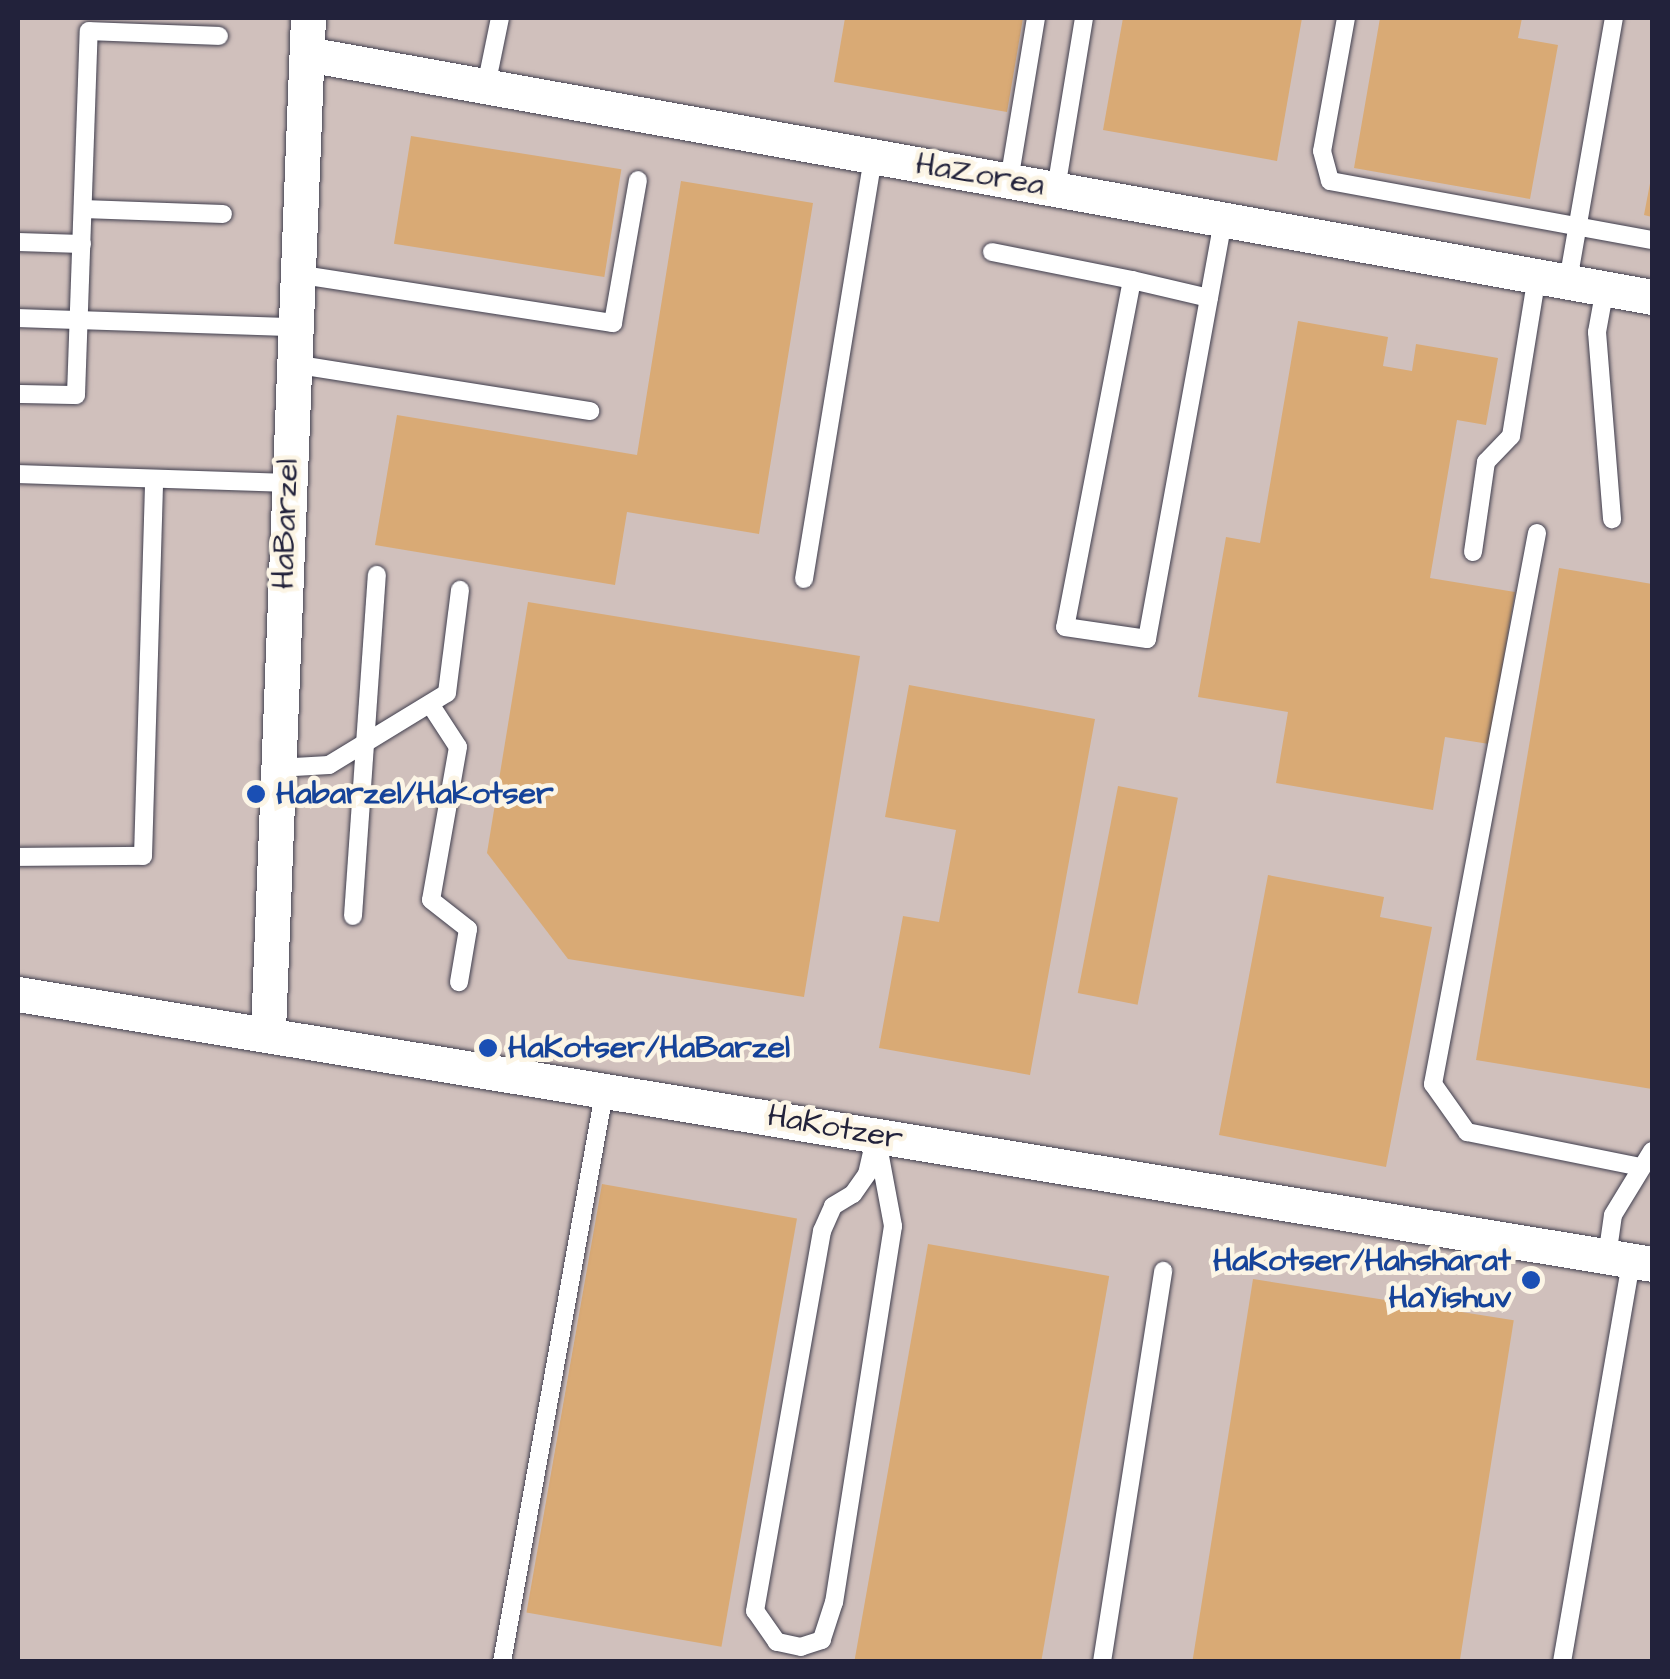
<!DOCTYPE html>
<style>
body{margin:0}
#map{position:relative;width:1670px;height:1679px;overflow:hidden;background:#e8e0bc;font-family:"Architects Daughter",sans-serif}
div>[style]{position:absolute}
.industrial>*{inset:0;background:#d0c0bc;transform-origin:0 0}
.building>*{inset:0;background:#d9aa75;transform-origin:0 0}
.roads{filter:drop-shadow(0 0 2px #403e4e) drop-shadow(0 0 2px #403e4e)}
.lane>*{height:18px;margin:-9px;padding:0 9px;transform-origin:9px;border-radius:9px;background:#fff}
.street>*{height:35px;margin:-17.5px;padding:0 17.5px;transform-origin:17.5px;border-radius:17.5px;background:#fff}
.dots>*{width:28px;height:28px;translate:-50% -50%;box-sizing:border-box;border:5px solid #fcf5e5;border-radius:50%}
span{translate:-50% -50%;white-space:nowrap;text-align:center;line-height:1.15;-webkit-text-stroke:9px #fcf5e5;paint-order:stroke}
.street-label{font-size:32px;color:#22223b}
.transit-label{font-size:32px;color:#164399;font-weight:700}
.left{translate:0 -50%;text-align:left}
.right{translate:-100% -50%;text-align:right}
.frame{position:absolute;inset:0;border:20px solid #22223b;pointer-events:none}
</style>
<div id="map">
<div class="industrial">
<i style="left:18px;top:18px;width:1634px;height:1643px"></i>
</div>
<div class="building">
<i style="clip-path:polygon(845px 18px,1023px 18px,1007px 112px,834px 82px)"></i>
<i style="clip-path:polygon(1123px 18px,1302px 18px,1277px 161px,1103px 130px)"></i>
<i style="clip-path:polygon(1380px 18px,1522px 18px,1518px 38px,1558px 45px,1530px 199px,1354px 168px)"></i>
<i style="left:411px;top:136px;width:213px;height:109px;rotate:9deg"></i>
<i style="clip-path:polygon(1651px 178px,1652px 179px,1652px 217px,1644px 215px)"></i>
<i style="clip-path:polygon(681px 181px,813px 203px,759px 534px,627px 512px,615px 585px,375px 545px,397px 415px,637px 455px)"></i>
<i style="clip-path:polygon(1298px 321px,1388px 337px,1383px 366px,1412px 371px,1416px 344px,1498px 358px,1486px 425px,1457px 420px,1430px 578px,1515px 592px,1489px 744px,1445px 737px,1433px 810px,1276px 783px,1288px 712px,1198px 697px,1226px 537px,1260px 543px)"></i>
<i style="clip-path:polygon(1559px 568px,1652px 584px,1652px 1089px,1476px 1060px)"></i>
<i style="clip-path:polygon(528px 602px,860px 656px,804px 997px,568px 959px,487px 853px)"></i>
<i style="clip-path:polygon(909px 685px,1095px 719px,1030px 1075px,879px 1048px,903px 916px,939px 922px,956px 830px,885px 817px)"></i>
<i style="left:1118px;top:786px;width:61px;height:211px;rotate:11deg"></i>
<i style="clip-path:polygon(1268px 875px,1384px 897px,1380px 917px,1432px 927px,1386px 1167px,1219px 1135px)"></i>
<i style="left:602px;top:1184px;width:198px;height:435px;rotate:10deg"></i>
<i style="left:928px;top:1244px;width:184px;height:424px;rotate:10deg"></i>
<i style="left:1253px;top:1279px;width:264px;height:388px;rotate:9deg"></i>
</div>
<div class="roads">
<div class="lane">
<i style="left:1346px;top:18px;width:135px;rotate:100.2deg"></i>
<i style="left:1322px;top:151px;width:31px;rotate:75deg"></i>
<i style="left:1330px;top:181px;width:327px;rotate:10.4deg"></i>
<i style="left:486px;top:86px;width:69px;rotate:-78.4deg"></i>
<i style="left:1009px;top:181px;width:165px;rotate:-80.6deg"></i>
<i style="left:1056px;top:189px;width:173px;rotate:-80.7deg"></i>
<i style="left:83px;top:209px;width:140px;rotate:2deg"></i>
<i style="left:18px;top:242px;width:64px;rotate:1.8deg"></i>
<i style="left:992px;top:252px;width:143px;rotate:11.3deg"></i>
<i style="left:1132px;top:280px;width:353px;rotate:100.9deg"></i>
<i style="left:1065px;top:627px;width:83px;rotate:8.3deg"></i>
<i style="left:1147px;top:639px;width:427px;rotate:-79.7deg"></i>
<i style="left:296px;top:274px;width:321px;rotate:8.8deg"></i>
<i style="left:613px;top:323px;width:145px;rotate:-80.1deg"></i>
<i style="left:1132px;top:280px;width:79px;rotate:13.2deg"></i>
<i style="left:1568px;top:281px;width:267px;rotate:-80.1deg"></i>
<i style="left:1605px;top:288px;width:45px;rotate:100.3deg"></i>
<i style="left:1597px;top:332px;width:188px;rotate:85.4deg"></i>
<i style="left:18px;top:318px;width:276px;rotate:1.9deg"></i>
<i style="left:293px;top:364px;width:301px;rotate:9deg"></i>
<i style="left:18px;top:394px;width:58px;rotate:1deg"></i>
<i style="left:76px;top:395px;width:364px;rotate:-88deg"></i>
<i style="left:89px;top:31px;width:130px;rotate:2.2deg"></i>
<i style="left:18px;top:474px;width:270px;rotate:1.9deg"></i>
<i style="left:1537px;top:533px;width:561px;rotate:100.69deg"></i>
<i style="left:1433px;top:1084px;width:59px;rotate:54.7deg"></i>
<i style="left:1467px;top:1132px;width:177px;rotate:11.4deg"></i>
<i style="left:1473px;top:552px;width:91px;rotate:-81.8deg"></i>
<i style="left:1486px;top:462px;width:36px;rotate:-46deg"></i>
<i style="left:1511px;top:436px;width:162px;rotate:-80.8deg"></i>
<i style="left:804px;top:579px;width:429px;rotate:-80.7deg"></i>
<i style="left:430px;top:704px;width:51px;rotate:56.9deg"></i>
<i style="left:458px;top:747px;width:155px;rotate:100deg"></i>
<i style="left:431px;top:900px;width:47px;rotate:38.1deg"></i>
<i style="left:468px;top:929px;width:54px;rotate:99.6deg"></i>
<i style="left:277px;top:768px;width:52px;rotate:-3.3deg"></i>
<i style="left:329px;top:765px;width:138px;rotate:-31.4deg"></i>
<i style="left:447px;top:693px;width:104px;rotate:-82.8deg"></i>
<i style="left:18px;top:857px;width:125px;rotate:-0.5deg"></i>
<i style="left:143px;top:856px;width:377px;rotate:-88.3deg"></i>
<i style="left:353px;top:916px;width:342px;rotate:-86deg"></i>
<i style="left:876px;top:1135px;width:93px;rotate:79.4deg"></i>
<i style="left:893px;top:1226px;width:381px;rotate:98.9deg"></i>
<i style="left:834px;top:1602px;width:40px;rotate:108deg"></i>
<i style="left:822px;top:1640px;width:22px;rotate:162deg"></i>
<i style="left:801px;top:1647px;width:25px;rotate:-168deg"></i>
<i style="left:777px;top:1642px;width:38px;rotate:-125deg"></i>
<i style="left:755px;top:1611px;width:386px;rotate:-80deg"></i>
<i style="left:822px;top:1231px;width:27px;rotate:-66deg"></i>
<i style="left:833px;top:1206px;width:23px;rotate:-31deg"></i>
<i style="left:853px;top:1194px;width:24px;rotate:-55deg"></i>
<i style="left:867px;top:1174px;width:40px;rotate:-77deg"></i>
<i style="left:1607px;top:1257px;width:42px;rotate:-81.9deg"></i>
<i style="left:1613px;top:1215px;width:75px;rotate:-58.6deg"></i>
<i style="left:502px;top:1662px;width:583px;rotate:-79.83deg"></i>
<i style="left:1102px;top:1662px;width:396px;rotate:-81.1deg"></i>
<i style="left:1562px;top:1662px;width:407px;rotate:-80.2deg"></i>
</div>
<div class="street">
<i style="left:307px;top:54px;width:1367px;rotate:10.24deg"></i>
<i style="left:18px;top:994px;width:1656px;rotate:9.38deg"></i>
<i style="left:268px;top:1031px;width:1014px;rotate:-87.74deg"></i>
</div>
</div>
<div class="dots">
<i style="left:256px;top:794px;background:#1a4fb4"></i>
<i style="left:488px;top:1048px;background:#1a4fb4"></i>
<i style="left:1531px;top:1280px;background:#1a4fb4"></i>
</div>
<div class="street-label">
<span style="left:980px;top:175px;rotate:10deg">HaZorea</span>
<span style="left:286px;top:524px;rotate:-88deg">HaBarzel</span>
<span style="left:835px;top:1128px;rotate:10deg">HaKotzer</span>
</div>
<div class="transit-label">
<span class="left" style="left:276px;top:794px">Habarzel/Hakotser</span>
<span class="left" style="left:508px;top:1048px">HaKotser/HaBarzel</span>
<span class="right" style="left:1511px;top:1280px">HaKotser/Hahsharat<br>HaYishuv</span>
</div>
<div class="frame"></div>
</div>
